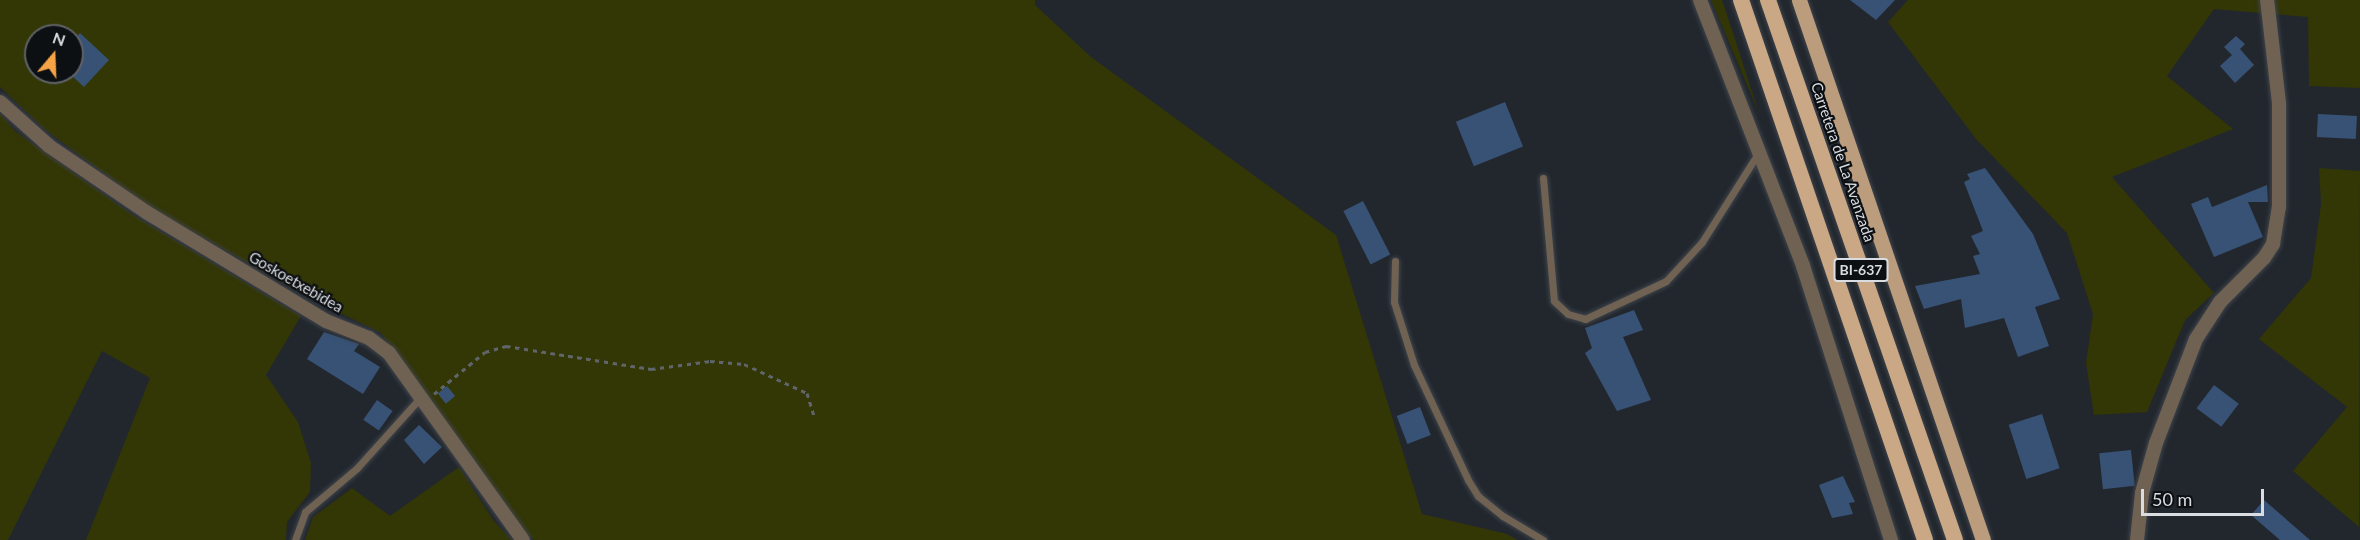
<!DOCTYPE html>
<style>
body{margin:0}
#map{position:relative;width:2360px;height:540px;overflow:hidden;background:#22272e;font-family:Lato,sans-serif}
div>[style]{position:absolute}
.green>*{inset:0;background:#333605}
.building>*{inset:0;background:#375275;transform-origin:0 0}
.path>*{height:3px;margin-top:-1.5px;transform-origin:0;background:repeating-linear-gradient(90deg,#60646b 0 4.5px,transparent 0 9px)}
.roads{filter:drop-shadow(0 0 2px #3f444b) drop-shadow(0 0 2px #3f444b)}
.service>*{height:7px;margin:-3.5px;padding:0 3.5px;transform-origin:3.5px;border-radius:3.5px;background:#706252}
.minor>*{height:14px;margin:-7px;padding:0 7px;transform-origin:7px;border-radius:7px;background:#706252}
.primary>*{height:15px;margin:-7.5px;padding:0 7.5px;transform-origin:7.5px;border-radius:7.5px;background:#bb9d7d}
.trunk>*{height:16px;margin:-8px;padding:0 8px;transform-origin:8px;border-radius:8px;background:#caa885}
span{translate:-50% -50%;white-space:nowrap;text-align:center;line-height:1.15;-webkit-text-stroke:4.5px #0d1013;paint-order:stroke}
.shield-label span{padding:2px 4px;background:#0d1013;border:2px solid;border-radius:4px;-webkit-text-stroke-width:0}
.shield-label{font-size:14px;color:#d9dde2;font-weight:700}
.street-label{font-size:15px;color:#d9dde2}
.north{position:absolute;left:24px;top:24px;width:60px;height:60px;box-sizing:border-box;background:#0d1013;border:2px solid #5f6266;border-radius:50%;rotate:19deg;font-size:16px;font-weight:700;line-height:24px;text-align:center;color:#d9dde2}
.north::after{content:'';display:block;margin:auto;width:21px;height:27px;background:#f5a345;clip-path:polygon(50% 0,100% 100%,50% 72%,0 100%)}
.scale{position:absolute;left:2141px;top:489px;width:123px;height:27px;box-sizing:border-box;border:3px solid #d9dde2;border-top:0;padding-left:8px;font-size:18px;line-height:21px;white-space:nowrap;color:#d9dde2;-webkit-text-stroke:4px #0d1013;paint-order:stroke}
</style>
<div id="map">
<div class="green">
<i style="clip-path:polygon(evenodd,0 0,1035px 0,1035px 5px,1091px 57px,1336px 235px,1422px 514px,1507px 534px,1517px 540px,534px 540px,517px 523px,381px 333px,311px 299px,148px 206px,44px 129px,0 87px,0 0,36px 36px,72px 36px,72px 72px,36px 72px,36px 36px)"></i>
<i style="clip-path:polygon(1711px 0,1722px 0,1759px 113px)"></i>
<i style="clip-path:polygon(1908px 0,2360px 0,2360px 88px,2309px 86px,2308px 17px,2214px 9px,2167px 76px,2233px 129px,2112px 177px,2214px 293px,2185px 320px,2147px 412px,2094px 415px,2086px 363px,2093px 314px,2067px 233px,1976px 139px,1888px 22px)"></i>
<i style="clip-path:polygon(0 113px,15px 131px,130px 213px,301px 316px,266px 375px,298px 422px,311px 463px,310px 492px,287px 522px,286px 540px,86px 540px,150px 378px,102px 351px,8px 540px,0 540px)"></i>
<i style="clip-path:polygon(2319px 168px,2360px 171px,2359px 527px,2293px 471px,2347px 407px,2259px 339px,2311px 278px,2321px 204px)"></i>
<i style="clip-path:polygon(459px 467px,494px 521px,512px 540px,305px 540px,313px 517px,352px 488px,390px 516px)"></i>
</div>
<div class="building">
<i style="clip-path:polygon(1850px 0,1895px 0,1876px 20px)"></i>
<i style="clip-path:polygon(80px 33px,109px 60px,84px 87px,72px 76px,72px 41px)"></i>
<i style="clip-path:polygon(2236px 36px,2245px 44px,2240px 49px,2254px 65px,2235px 83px,2220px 66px,2232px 55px,2224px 47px)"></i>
<i style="left:1505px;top:102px;width:48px;height:53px;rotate:68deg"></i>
<i style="left:2318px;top:114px;width:39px;height:23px;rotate:3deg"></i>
<i style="clip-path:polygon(1985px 168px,2033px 234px,2060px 299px,2035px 307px,2049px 346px,2018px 357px,2004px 318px,1965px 328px,1961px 299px,1924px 309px,1915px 286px,1980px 274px,1973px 256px,1980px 254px,1971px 236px,1983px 231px,1964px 182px,1970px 179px,1967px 174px)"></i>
<i style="clip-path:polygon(2267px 185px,2268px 202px,2248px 202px,2263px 237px,2214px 257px,2191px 204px,2208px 197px,2212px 207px)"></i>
<i style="left:1363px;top:201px;width:60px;height:22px;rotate:63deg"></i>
<i style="clip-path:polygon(1634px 310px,1643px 330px,1623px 337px,1651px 400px,1617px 411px,1585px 353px,1592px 348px,1585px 328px)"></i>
<i style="clip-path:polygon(324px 332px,359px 344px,354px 351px,380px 367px,363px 394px,307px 359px)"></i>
<i style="left:2214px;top:385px;width:31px;height:29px;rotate:37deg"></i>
<i style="left:447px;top:386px;width:13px;height:12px;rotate:51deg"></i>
<i style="left:377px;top:400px;width:19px;height:24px;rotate:35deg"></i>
<i style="left:1420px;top:407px;width:30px;height:25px;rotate:69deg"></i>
<i style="left:2042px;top:414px;width:57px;height:35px;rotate:72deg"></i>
<i style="clip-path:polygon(419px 425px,442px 447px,424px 464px,404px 440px)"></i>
<i style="left:2131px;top:450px;width:36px;height:32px;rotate:84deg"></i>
<i style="clip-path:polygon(1843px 476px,1855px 502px,1849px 503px,1853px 514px,1832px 518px,1819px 485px)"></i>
<i style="clip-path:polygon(2264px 500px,2310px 540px,2280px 540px,2251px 515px)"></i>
</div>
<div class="path">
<i style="left:434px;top:394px;width:66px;rotate:-39.5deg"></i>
<i style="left:485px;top:352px;width:22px;rotate:-16deg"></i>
<i style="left:506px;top:346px;width:147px;rotate:9deg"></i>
<i style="left:651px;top:369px;width:60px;rotate:-7.7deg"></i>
<i style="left:710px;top:361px;width:34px;rotate:5deg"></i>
<i style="left:744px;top:364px;width:69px;rotate:24.7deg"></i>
<i style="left:807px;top:393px;width:24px;rotate:73deg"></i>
</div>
<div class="roads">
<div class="service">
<i style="left:1543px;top:178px;width:123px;rotate:84.9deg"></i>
<i style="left:1554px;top:301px;width:19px;rotate:43deg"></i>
<i style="left:1568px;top:314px;width:18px;rotate:16deg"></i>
<i style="left:1585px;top:319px;width:89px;rotate:-25.1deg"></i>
<i style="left:1666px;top:281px;width:53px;rotate:-47.3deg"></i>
<i style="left:1702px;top:242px;width:107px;rotate:-57.7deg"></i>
<i style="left:1395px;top:261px;width:41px;rotate:91.4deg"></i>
<i style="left:1394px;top:302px;width:66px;rotate:72.4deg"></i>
<i style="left:1414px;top:365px;width:127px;rotate:64.8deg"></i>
<i style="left:1468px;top:480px;width:19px;rotate:58deg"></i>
<i style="left:1478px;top:496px;width:32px;rotate:39deg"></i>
<i style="left:1503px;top:516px;width:47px;rotate:31deg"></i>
<i style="left:295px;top:540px;width:30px;rotate:-70deg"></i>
<i style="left:305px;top:512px;width:68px;rotate:-40.2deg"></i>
<i style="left:357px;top:468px;width:96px;rotate:-48deg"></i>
</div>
<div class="minor">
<i style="left:1700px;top:0;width:285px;rotate:68.8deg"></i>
<i style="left:1803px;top:266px;width:288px;rotate:72.2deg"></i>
<i style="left:0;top:102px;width:66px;rotate:41.9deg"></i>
<i style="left:49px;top:146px;width:117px;rotate:34.2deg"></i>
<i style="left:146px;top:212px;width:210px;rotate:31.2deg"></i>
<i style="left:326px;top:321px;width:46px;rotate:21.6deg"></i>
<i style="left:369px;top:338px;width:25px;rotate:37deg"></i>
<i style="left:389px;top:353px;width:230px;rotate:54.4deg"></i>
<i style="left:2137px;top:540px;width:47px;rotate:-83.9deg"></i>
<i style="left:2142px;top:493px;width:52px;rotate:-74.4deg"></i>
<i style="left:2156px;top:443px;width:111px;rotate:-69deg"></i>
<i style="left:2196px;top:339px;width:44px;rotate:-57deg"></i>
<i style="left:2220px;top:302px;width:62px;rotate:-45deg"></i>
<i style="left:2264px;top:258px;width:17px;rotate:-57deg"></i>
<i style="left:2273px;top:244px;width:37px;rotate:-81deg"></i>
<i style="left:2279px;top:207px;width:104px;rotate:-90deg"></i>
<i style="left:2279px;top:103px;width:104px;rotate:-96.6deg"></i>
</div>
<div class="primary">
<i style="left:1799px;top:0;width:570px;rotate:71.18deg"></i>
</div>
<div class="trunk">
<i style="left:1741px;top:0;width:570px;rotate:71.18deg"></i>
<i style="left:1768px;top:0;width:571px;rotate:70.9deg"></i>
</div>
</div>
<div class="shield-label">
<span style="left:1861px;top:270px">BI-637</span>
</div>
<div class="street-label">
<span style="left:1843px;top:162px;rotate:71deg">Carretera de La Avanzada</span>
<span style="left:296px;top:282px;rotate:30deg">Goskoetxebidea</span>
</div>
<div class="north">N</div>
<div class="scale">50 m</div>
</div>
